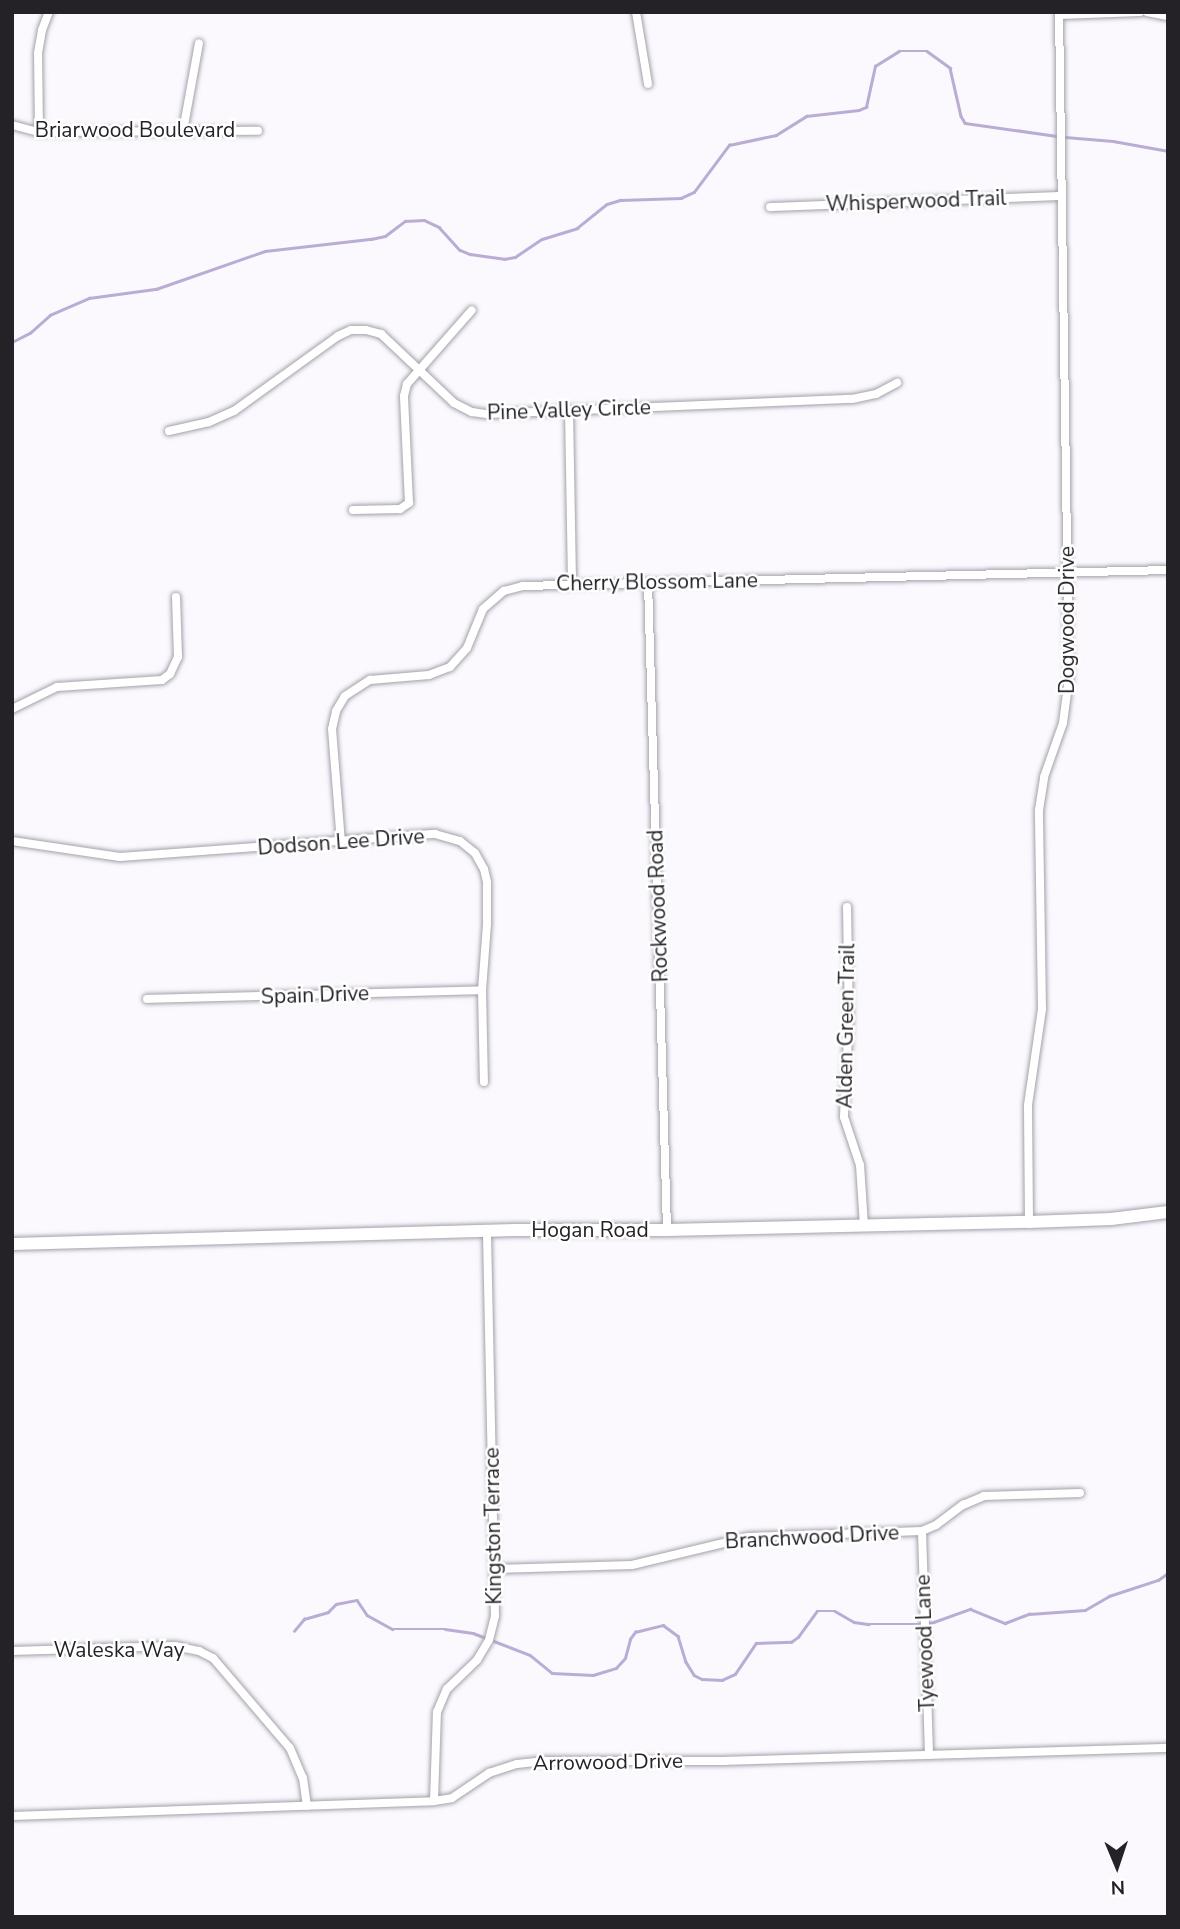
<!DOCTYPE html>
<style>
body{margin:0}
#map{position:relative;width:1180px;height:1929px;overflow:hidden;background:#fbf9fe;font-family:"Nunito Sans",sans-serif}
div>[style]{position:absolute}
.stream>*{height:2.5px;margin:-1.25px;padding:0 1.25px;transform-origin:1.25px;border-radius:1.25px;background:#baacd5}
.roads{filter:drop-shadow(0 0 2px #a4a0ab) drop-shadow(0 0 2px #a4a0ab)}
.street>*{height:8px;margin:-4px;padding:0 4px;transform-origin:4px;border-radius:4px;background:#fff}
.secondary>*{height:12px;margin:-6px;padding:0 6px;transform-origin:6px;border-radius:6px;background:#fff}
span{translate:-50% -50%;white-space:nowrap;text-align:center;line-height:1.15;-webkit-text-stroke:5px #fff;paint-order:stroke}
.street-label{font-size:21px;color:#242227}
.frame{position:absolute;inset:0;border:14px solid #242227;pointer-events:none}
.north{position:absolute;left:1082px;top:1831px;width:70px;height:70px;-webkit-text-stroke:5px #fff;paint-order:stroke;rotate:178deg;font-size:19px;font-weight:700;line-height:28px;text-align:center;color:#242227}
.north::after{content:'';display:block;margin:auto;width:24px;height:32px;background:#242227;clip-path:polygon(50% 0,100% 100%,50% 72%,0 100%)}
</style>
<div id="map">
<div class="stream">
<i style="left:1065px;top:137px;width:48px;rotate:4.8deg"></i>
<i style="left:1113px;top:141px;width:56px;rotate:10.3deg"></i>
<i style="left:12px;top:342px;width:20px;rotate:-27deg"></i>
<i style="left:30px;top:333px;width:27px;rotate:-42deg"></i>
<i style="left:50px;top:315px;width:43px;rotate:-23.6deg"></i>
<i style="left:89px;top:298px;width:68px;rotate:-7.7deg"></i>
<i style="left:156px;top:289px;width:115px;rotate:-19.2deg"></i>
<i style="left:265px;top:251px;width:107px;rotate:-6.5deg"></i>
<i style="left:371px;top:239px;width:14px;rotate:-12deg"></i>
<i style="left:385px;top:236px;width:25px;rotate:-37deg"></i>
<i style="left:405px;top:221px;width:19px;rotate:-3deg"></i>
<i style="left:424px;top:220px;width:17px;rotate:25deg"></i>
<i style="left:439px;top:227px;width:31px;rotate:48deg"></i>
<i style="left:460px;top:250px;width:11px;rotate:22deg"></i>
<i style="left:470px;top:254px;width:34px;rotate:8deg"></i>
<i style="left:504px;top:259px;width:11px;rotate:-10deg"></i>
<i style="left:515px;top:257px;width:32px;rotate:-34deg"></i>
<i style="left:542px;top:239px;width:37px;rotate:-17deg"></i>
<i style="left:577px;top:228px;width:38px;rotate:-39deg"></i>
<i style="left:607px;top:204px;width:14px;rotate:-17deg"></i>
<i style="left:620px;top:200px;width:61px;rotate:-1.9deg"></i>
<i style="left:681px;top:198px;width:14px;rotate:-25deg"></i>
<i style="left:694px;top:192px;width:59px;rotate:-53.3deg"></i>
<i style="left:729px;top:145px;width:48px;rotate:-12deg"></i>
<i style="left:776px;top:135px;width:36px;rotate:-32deg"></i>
<i style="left:806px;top:116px;width:53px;rotate:-6.5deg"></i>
<i style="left:859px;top:110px;width:8px;rotate:-23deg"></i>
<i style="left:866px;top:107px;width:42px;rotate:-77.6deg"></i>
<i style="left:875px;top:66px;width:28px;rotate:-32deg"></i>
<i style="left:899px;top:51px;width:28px"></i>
<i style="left:927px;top:51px;width:29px;rotate:36deg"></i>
<i style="left:950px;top:68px;width:49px;rotate:77.1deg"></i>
<i style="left:961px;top:116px;width:8px;rotate:60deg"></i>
<i style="left:965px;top:123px;width:94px;rotate:8deg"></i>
<i style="left:928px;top:1624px;width:45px;rotate:-19.7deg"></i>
<i style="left:970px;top:1609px;width:38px;rotate:22deg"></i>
<i style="left:1005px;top:1623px;width:26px;rotate:-21deg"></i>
<i style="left:1029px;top:1614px;width:56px;rotate:-4.1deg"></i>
<i style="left:1085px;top:1610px;width:28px;rotate:-30deg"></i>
<i style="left:1109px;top:1596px;width:52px;rotate:-18.1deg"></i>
<i style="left:1158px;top:1580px;width:12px;rotate:-35deg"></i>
<i style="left:294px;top:1631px;width:16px;rotate:-50deg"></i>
<i style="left:304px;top:1619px;width:25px;rotate:-16deg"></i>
<i style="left:328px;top:1612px;width:11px;rotate:-45deg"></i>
<i style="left:336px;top:1604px;width:21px;rotate:-11deg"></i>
<i style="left:357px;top:1600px;width:18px;rotate:56deg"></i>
<i style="left:367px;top:1615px;width:29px;rotate:29deg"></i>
<i style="left:392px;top:1629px;width:53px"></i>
<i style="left:445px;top:1629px;width:28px;rotate:8deg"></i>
<i style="left:473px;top:1633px;width:61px;rotate:21.1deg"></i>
<i style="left:530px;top:1655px;width:28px;rotate:39deg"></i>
<i style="left:552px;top:1673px;width:41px;rotate:2.8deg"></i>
<i style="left:593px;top:1675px;width:24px;rotate:-17deg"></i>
<i style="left:616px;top:1668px;width:13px;rotate:-48deg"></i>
<i style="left:625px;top:1658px;width:20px;rotate:-75deg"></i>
<i style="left:630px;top:1639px;width:9px;rotate:-54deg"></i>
<i style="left:635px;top:1632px;width:29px;rotate:-14deg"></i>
<i style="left:663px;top:1625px;width:19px;rotate:36deg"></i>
<i style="left:678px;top:1636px;width:27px;rotate:73deg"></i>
<i style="left:686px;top:1662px;width:15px;rotate:58deg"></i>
<i style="left:694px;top:1675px;width:9px;rotate:27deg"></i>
<i style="left:702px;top:1679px;width:20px;rotate:3deg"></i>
<i style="left:722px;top:1680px;width:14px;rotate:-25deg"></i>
<i style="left:735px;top:1674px;width:37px;rotate:-56deg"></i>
<i style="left:756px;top:1643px;width:35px;rotate:-2deg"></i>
<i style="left:791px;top:1642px;width:9px;rotate:-36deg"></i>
<i style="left:798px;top:1637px;width:32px;rotate:-54deg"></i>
<i style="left:817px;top:1611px;width:18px"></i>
<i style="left:835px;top:1611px;width:22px;rotate:30deg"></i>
<i style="left:854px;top:1622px;width:15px;rotate:8deg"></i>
<i style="left:869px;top:1624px;width:52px"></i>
</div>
<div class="roads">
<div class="street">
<i style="left:636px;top:12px;width:73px;rotate:80.5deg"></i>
<i style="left:1147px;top:12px;width:21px;rotate:11deg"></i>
<i style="left:1059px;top:15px;width:81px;rotate:-2.1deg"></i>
<i style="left:12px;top:125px;width:28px;rotate:15deg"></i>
<i style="left:39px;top:132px;width:219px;rotate:-0.3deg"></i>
<i style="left:183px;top:131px;width:89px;rotate:-79.7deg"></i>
<i style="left:39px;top:132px;width:79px;rotate:-90.7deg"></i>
<i style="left:38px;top:53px;width:23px;rotate:-80deg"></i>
<i style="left:42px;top:30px;width:19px;rotate:-69deg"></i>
<i style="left:770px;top:207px;width:292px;rotate:-2.2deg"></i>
<i style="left:569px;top:410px;width:174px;rotate:89deg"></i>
<i style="left:169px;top:431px;width:41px;rotate:-12.7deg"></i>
<i style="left:209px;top:422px;width:27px;rotate:-24deg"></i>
<i style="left:234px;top:411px;width:128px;rotate:-35.8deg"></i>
<i style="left:338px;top:336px;width:14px;rotate:-25deg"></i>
<i style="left:351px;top:330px;width:15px"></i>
<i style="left:366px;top:330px;width:16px;rotate:15deg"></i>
<i style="left:381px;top:334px;width:100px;rotate:43.4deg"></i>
<i style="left:454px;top:403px;width:20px;rotate:27deg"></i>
<i style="left:472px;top:412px;width:15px;rotate:8deg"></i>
<i style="left:487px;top:414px;width:365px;rotate:-2.4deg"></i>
<i style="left:852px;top:399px;width:25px;rotate:-12deg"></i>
<i style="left:876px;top:394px;width:24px;rotate:-28deg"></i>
<i style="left:353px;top:510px;width:47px;rotate:-1.2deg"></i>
<i style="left:400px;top:509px;width:11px;rotate:-34deg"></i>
<i style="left:409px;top:503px;width:107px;rotate:-92.7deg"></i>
<i style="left:404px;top:396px;width:12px;rotate:-76deg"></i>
<i style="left:407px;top:384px;width:98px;rotate:-48.7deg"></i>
<i style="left:648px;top:582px;width:648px;rotate:88.32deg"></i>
<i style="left:12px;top:709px;width:50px;rotate:-26.1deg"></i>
<i style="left:57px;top:687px;width:105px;rotate:-3.8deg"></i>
<i style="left:162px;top:680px;width:10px;rotate:-37deg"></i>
<i style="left:170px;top:674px;width:19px;rotate:-65deg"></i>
<i style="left:178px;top:657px;width:60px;rotate:-91.9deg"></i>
<i style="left:12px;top:841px;width:109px;rotate:8.4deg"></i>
<i style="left:120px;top:857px;width:316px;rotate:-4.2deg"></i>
<i style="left:435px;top:834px;width:26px;rotate:16deg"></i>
<i style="left:460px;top:841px;width:19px;rotate:39deg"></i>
<i style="left:475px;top:853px;width:18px;rotate:61deg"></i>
<i style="left:484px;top:869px;width:13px;rotate:77deg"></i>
<i style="left:487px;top:882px;width:42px;rotate:90deg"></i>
<i style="left:487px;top:924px;width:66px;rotate:94.3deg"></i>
<i style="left:482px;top:990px;width:92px;rotate:88.8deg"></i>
<i style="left:341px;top:843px;width:114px;rotate:-94.5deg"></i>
<i style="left:332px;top:729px;width:18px;rotate:-77deg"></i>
<i style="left:336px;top:711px;width:17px;rotate:-59deg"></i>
<i style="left:345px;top:696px;width:30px;rotate:-33deg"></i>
<i style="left:370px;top:680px;width:59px;rotate:-4.8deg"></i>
<i style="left:429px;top:675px;width:22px;rotate:-21deg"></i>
<i style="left:450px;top:667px;width:25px;rotate:-48deg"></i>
<i style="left:467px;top:648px;width:42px;rotate:-67.7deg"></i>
<i style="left:483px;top:609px;width:28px;rotate:-41deg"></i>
<i style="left:504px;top:591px;width:20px;rotate:-15deg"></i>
<i style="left:523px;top:586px;width:645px;rotate:-1.42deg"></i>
<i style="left:847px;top:907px;width:110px;rotate:89deg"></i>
<i style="left:849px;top:1017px;width:100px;rotate:92.9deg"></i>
<i style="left:844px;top:1117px;width:51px;rotate:71.6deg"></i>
<i style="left:860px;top:1165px;width:61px;rotate:86.2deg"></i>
<i style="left:147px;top:999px;width:335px;rotate:-1.5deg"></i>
<i style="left:1029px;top:1222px;width:117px;rotate:-90.5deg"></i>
<i style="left:1028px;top:1105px;width:97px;rotate:-81.7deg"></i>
<i style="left:1042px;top:1009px;width:199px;rotate:-90.9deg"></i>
<i style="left:1039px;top:810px;width:33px;rotate:-81deg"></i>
<i style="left:1044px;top:777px;width:57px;rotate:-70.6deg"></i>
<i style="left:1063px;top:723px;width:45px;rotate:-82.4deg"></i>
<i style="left:1069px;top:678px;width:666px;rotate:-90.86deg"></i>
<i style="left:922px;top:1531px;width:224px;rotate:88.2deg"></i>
<i style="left:495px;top:1569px;width:137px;rotate:-1.7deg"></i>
<i style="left:632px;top:1565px;width:120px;rotate:-13.5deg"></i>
<i style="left:749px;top:1537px;width:173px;rotate:-2deg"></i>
<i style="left:922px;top:1531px;width:15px;rotate:-23deg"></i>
<i style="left:936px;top:1525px;width:34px;rotate:-37deg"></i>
<i style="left:963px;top:1505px;width:23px;rotate:-23deg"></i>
<i style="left:984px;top:1496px;width:96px;rotate:-1.8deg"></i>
<i style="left:12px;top:1651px;width:163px;rotate:-1.8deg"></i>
<i style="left:175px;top:1646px;width:25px;rotate:12deg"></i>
<i style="left:199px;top:1651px;width:16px;rotate:27deg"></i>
<i style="left:213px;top:1658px;width:118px;rotate:49.5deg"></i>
<i style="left:290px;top:1748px;width:33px;rotate:67deg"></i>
<i style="left:303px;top:1778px;width:28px;rotate:82deg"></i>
<i style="left:434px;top:1801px;width:89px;rotate:-88.1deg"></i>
<i style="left:437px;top:1712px;width:25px;rotate:-67deg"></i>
<i style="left:447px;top:1689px;width:42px;rotate:-44deg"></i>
<i style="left:477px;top:1660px;width:23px;rotate:-59deg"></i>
<i style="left:489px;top:1640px;width:25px;rotate:-76deg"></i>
<i style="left:495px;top:1616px;width:385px;rotate:-91.2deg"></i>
<i style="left:12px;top:1816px;width:422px;rotate:-2deg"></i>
<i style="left:434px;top:1801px;width:18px;rotate:-9deg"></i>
<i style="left:452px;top:1798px;width:45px;rotate:-34deg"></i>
<i style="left:489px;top:1773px;width:29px;rotate:-18deg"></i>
<i style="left:517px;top:1764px;width:28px;rotate:-6deg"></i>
<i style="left:545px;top:1761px;width:180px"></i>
<i style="left:725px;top:1761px;width:443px;rotate:-1.7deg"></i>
</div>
<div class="secondary">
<i style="left:12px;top:1244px;width:503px;rotate:-1.59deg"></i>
<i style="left:515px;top:1230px;width:152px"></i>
<i style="left:667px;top:1230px;width:362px;rotate:-1.3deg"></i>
<i style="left:1029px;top:1222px;width:82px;rotate:-2.1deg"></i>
<i style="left:1111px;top:1219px;width:57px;rotate:-7deg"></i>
</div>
</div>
<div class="street-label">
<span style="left:135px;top:130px">Briarwood Boulevard</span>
<span style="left:916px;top:201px;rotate:-2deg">Whisperwood Trail</span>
<span style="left:569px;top:410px;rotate:-2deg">Pine Valley Circle</span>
<span style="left:657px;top:582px;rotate:-1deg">Cherry Blossom Lane</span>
<span style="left:1067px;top:620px;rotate:-90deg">Dogwood Drive</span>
<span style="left:341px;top:842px;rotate:-4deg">Dodson Lee Drive</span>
<span style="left:658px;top:906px;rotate:-92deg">Rockwood Road</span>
<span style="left:315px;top:995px;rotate:-2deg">Spain Drive</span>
<span style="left:846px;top:1026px;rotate:-89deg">Alden Green Trail</span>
<span style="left:590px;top:1230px">Hogan Road</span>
<span style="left:493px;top:1526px;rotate:-91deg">Kingston Terrace</span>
<span style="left:812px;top:1537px;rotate:-3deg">Branchwood Drive</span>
<span style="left:925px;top:1643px;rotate:-92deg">Tyewood Lane</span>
<span style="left:119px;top:1650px">Waleska Way</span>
<span style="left:608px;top:1762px;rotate:-1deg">Arrowood Drive</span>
</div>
<div class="frame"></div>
<div class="north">N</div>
</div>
